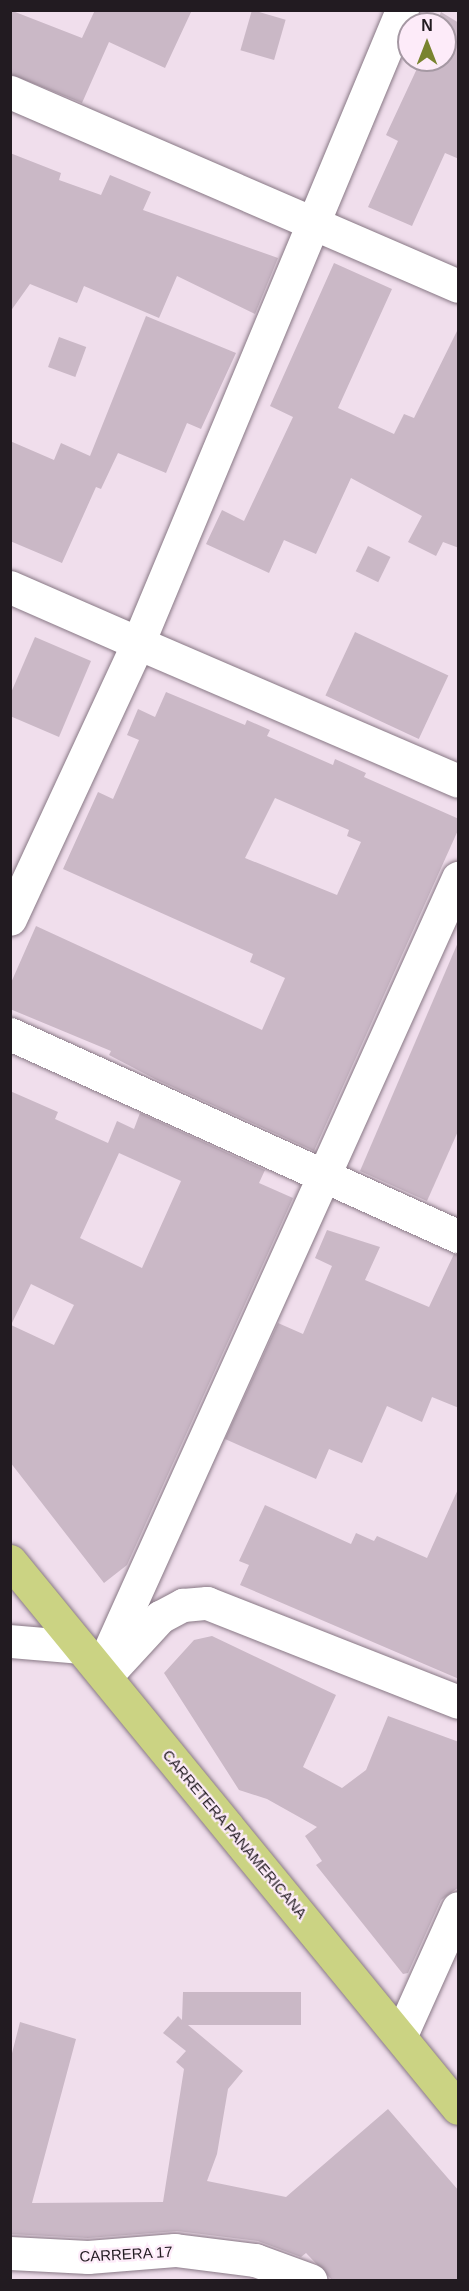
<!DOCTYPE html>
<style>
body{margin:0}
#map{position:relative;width:469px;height:2291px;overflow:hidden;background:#f0deec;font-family:Arial,sans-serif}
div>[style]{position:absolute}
.building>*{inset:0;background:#cab8c6;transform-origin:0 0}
.roads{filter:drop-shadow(0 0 2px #887885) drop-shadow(0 0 2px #887885)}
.minor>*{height:33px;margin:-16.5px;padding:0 16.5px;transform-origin:16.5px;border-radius:16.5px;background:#fff}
.primary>*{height:33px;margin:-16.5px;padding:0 16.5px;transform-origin:16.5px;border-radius:16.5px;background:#cbd383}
span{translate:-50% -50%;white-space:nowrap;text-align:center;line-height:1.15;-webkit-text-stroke:4.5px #fdebf9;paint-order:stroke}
.street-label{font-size:15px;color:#221b21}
.frame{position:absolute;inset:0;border:12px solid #221b21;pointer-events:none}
.north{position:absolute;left:397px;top:12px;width:60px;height:60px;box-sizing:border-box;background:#fdebf9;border:2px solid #a598a3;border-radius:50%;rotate:0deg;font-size:16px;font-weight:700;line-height:24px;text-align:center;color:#221b21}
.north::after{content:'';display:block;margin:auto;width:21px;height:27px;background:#79832f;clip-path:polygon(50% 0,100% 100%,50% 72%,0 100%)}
</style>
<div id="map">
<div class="building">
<i style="clip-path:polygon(10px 10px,82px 38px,95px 10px,192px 10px,165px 68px,109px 42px,82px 103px,10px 74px)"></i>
<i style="left:252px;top:10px;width:35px;height:42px;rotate:16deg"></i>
<i style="clip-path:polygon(441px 12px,459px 23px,459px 159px,445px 153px,412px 226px,368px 207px,398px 141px,386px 135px,421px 60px,445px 60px,445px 24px,436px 24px)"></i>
<i style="clip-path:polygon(10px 153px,61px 173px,59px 180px,101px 195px,110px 175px,151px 192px,143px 210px,278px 258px,255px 314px,177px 276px,159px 318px,84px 286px,77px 303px,30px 284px,10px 312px)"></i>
<i style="clip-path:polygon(334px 263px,392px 289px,338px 408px,394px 434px,404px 414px,414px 418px,459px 327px,459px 548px,443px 542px,436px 556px,408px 542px,422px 516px,351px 478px,316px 554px,284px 540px,269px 573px,206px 544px,222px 510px,244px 521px,293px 417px,270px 406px)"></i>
<i style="clip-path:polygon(146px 316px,236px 353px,201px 429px,187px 423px,166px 473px,118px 453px,101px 489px,96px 487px,62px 563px,10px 541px,10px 441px,54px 460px,61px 443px,90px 456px)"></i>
<i style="left:59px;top:337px;width:29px;height:32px;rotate:20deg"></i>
<i style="left:368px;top:546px;width:25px;height:28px;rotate:26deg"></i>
<i style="left:355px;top:632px;width:103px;height:70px;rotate:25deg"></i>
<i style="clip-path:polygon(35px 637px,91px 661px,59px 737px,10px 716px,10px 695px)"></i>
<i style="clip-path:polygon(evenodd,166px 692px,245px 725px,247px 720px,270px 730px,267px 736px,333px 765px,335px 759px,366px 773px,364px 777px,459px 819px,459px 828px,314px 1151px,155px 1079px,109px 1055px,111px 1051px,10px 1009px,10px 985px,36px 926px,262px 1030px,285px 978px,250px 962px,253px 954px,63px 869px,98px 792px,113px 799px,139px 740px,127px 735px,138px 709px,155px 717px,166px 692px,275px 798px,349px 830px,347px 836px,361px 842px,337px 895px,245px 858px,275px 798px)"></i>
<i style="clip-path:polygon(459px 940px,459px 1129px,427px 1201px,360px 1171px)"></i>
<i style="clip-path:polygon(evenodd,10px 1091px,58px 1112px,55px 1119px,108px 1143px,117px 1121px,134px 1129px,140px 1113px,265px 1170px,259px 1183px,293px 1198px,127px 1565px,104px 1583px,10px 1462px,10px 1091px,119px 1153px,181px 1181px,142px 1268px,80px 1238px,119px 1153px,10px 1091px,31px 1284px,74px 1305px,54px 1345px,11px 1325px,31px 1284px)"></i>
<i style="clip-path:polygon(327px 1230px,380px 1247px,365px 1280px,429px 1307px,454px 1254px,459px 1255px,459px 1408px,432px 1397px,422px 1422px,387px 1406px,362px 1463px,329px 1449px,316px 1479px,225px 1439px,278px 1323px,303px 1334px,332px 1266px,315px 1258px)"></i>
<i style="clip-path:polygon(459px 1487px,459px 1679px,240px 1585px,249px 1565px,239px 1561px,265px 1505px,351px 1544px,356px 1533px,374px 1541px,377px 1536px,427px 1558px)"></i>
<i style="clip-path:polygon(212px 1636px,336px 1695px,303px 1767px,342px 1788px,366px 1770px,388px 1716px,459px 1742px,459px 1887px,441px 1900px,408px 1973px,403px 1974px,316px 1865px,322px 1861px,305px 1836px,317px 1827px,267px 1799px,239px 1790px,164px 1673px,194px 1640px)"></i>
<i style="clip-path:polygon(183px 1992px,301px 1992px,301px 2025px,188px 2025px,243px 2071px,228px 2089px,217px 2154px,207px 2181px,286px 2197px,388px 2109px,459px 2191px,459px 2280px,332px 2280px,306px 2253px,301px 2257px,258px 2241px,177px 2231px,88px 2238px,10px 2234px,10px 2061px,20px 2022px,76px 2039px,32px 2203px,163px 2202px,184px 2069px,176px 2062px,186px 2051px,163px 2033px,178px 2016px,182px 2020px)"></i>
</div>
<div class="roads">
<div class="minor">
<i style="left:402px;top:10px;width:686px;rotate:112.64deg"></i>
<i style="left:138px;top:643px;width:348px;rotate:23.3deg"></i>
<i style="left:10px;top:92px;width:488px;rotate:23.4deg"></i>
<i style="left:10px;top:587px;width:140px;rotate:23.6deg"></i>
<i style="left:138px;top:643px;width:304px;rotate:114.9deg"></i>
<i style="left:10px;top:1034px;width:491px;rotate:24.3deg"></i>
<i style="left:10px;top:1641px;width:70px;rotate:4.9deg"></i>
<i style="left:101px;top:1669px;width:868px;rotate:-65.71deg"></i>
<i style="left:112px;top:1669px;width:71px;rotate:-47.3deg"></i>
<i style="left:160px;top:1617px;width:26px;rotate:-28deg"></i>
<i style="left:183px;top:1605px;width:24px;rotate:-5deg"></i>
<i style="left:207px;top:1603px;width:270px;rotate:21.5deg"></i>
<i style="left:401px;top:2035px;width:139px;rotate:-65.8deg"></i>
<i style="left:10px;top:2253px;width:78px;rotate:2.9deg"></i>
<i style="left:88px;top:2257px;width:87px;rotate:-4.6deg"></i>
<i style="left:175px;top:2250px;width:81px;rotate:7.1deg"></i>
<i style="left:255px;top:2260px;width:59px;rotate:20deg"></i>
</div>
<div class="primary">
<i style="left:10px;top:1561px;width:707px;rotate:50.68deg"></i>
</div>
</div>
<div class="street-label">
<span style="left:235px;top:1834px;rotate:50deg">CARRETERA PANAMERICANA</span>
<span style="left:126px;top:2254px;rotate:-3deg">CARRERA 17</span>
</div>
<div class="frame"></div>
<div class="north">N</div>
</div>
